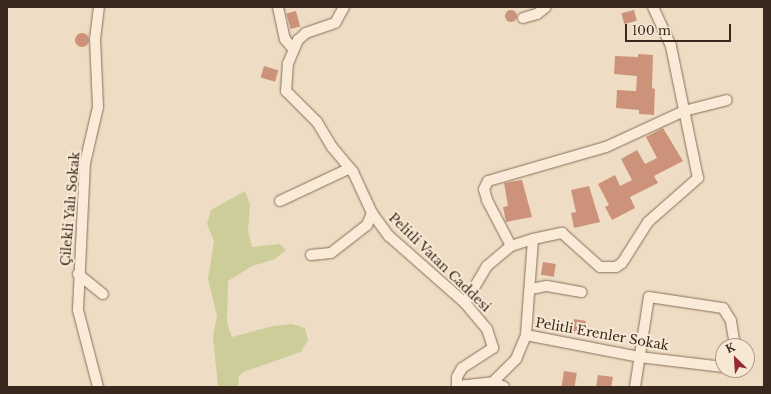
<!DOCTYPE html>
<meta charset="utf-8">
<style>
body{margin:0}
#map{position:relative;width:771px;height:394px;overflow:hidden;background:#eeddc4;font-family:"Libre Baskerville",serif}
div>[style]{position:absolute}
.green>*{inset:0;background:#cccd98}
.building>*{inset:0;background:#cc937a;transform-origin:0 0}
.round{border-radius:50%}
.roads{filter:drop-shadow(0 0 1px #896e5a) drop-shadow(0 0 1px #896e5a)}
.minor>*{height:10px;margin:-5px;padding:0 5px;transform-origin:5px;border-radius:5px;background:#f9ebd8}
span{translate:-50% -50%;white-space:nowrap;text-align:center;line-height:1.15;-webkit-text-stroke:4px #f6e8d4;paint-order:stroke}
.street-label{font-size:13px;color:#39281e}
.frame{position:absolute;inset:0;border:8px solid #39281e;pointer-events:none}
.north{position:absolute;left:715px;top:338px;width:40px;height:40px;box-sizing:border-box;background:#f6e8d4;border:1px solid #aa9b8b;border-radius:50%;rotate:335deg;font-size:11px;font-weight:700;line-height:16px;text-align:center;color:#39281e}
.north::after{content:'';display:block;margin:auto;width:14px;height:18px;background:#982a37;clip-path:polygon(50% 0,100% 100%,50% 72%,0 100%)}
.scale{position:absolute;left:625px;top:24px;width:106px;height:18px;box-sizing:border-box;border:2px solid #39281e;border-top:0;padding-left:5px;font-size:12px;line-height:14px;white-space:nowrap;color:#39281e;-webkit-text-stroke:3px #f6e8d4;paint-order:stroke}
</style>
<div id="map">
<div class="green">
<i style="clip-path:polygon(245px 191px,250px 205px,248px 231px,252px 247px,280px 244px,286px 250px,275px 259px,252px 266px,228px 281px,227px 323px,232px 337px,273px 326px,292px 324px,305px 328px,308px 340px,301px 352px,243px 372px,239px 376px,238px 387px,218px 387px,213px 337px,217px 316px,208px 279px,214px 241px,207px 224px,211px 210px)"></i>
</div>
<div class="building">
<i class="round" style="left:505px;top:10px;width:12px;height:12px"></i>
<i style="left:634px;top:10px;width:11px;height:13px;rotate:75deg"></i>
<i style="left:296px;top:11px;width:16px;height:10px;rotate:75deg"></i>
<i class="round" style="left:75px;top:33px;width:14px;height:14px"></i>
<i style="clip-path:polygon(638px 54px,653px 55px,652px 88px,655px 89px,654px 115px,639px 114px,639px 110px,616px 108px,617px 90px,636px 91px,637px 76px,614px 74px,615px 56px,638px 57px)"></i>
<i style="left:264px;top:66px;width:15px;height:12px;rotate:16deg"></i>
<i style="clip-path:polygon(663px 128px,683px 161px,654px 176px,658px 183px,630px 197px,635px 208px,612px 220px,605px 207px,609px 205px,598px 184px,615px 175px,620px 186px,632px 180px,621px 159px,637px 150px,645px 164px,657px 158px,646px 137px)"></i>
<i style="clip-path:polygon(522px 180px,532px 217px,506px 222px,503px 207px,508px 206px,504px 183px)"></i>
<i style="clip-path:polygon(589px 186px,600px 222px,574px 228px,571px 213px,576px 212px,571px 190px)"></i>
<i style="left:543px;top:262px;width:13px;height:13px;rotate:9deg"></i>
<i style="left:574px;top:319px;width:12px;height:15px;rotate:9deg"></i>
<i style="left:564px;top:371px;width:13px;height:15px;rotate:9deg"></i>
<i style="clip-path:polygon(598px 375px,613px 377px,611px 387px,596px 387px)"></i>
</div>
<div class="roads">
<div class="minor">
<i style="left:278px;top:7px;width:33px;rotate:78deg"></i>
<i style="left:285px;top:39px;width:13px;rotate:51deg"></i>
<i style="left:344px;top:7px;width:18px;rotate:119deg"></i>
<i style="left:335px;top:23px;width:31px;rotate:161deg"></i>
<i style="left:306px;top:33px;width:11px;rotate:139deg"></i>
<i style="left:298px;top:40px;width:25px;rotate:113deg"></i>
<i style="left:288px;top:63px;width:28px;rotate:94deg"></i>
<i style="left:286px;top:91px;width:44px;rotate:45deg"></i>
<i style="left:317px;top:122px;width:29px;rotate:59deg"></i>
<i style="left:332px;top:147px;width:33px;rotate:50deg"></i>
<i style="left:353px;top:172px;width:45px;rotate:65.1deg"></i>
<i style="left:372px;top:213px;width:29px;rotate:54deg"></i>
<i style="left:389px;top:236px;width:101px;rotate:41.4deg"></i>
<i style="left:465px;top:303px;width:34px;rotate:50deg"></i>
<i style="left:487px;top:329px;width:20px;rotate:72deg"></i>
<i style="left:493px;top:348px;width:37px;rotate:147deg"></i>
<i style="left:462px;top:368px;width:10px;rotate:119deg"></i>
<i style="left:457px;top:377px;width:10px;rotate:90deg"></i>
<i style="left:523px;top:18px;width:15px;rotate:-16deg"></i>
<i style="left:537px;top:14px;width:11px;rotate:-38deg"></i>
<i style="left:280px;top:201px;width:77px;rotate:-25.2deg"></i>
<i style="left:533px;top:239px;width:96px;rotate:94.2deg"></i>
<i style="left:526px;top:335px;width:115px;rotate:11deg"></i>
<i style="left:639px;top:357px;width:85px;rotate:6.8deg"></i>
<i style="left:511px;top:246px;width:52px;rotate:-117.6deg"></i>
<i style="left:487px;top:200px;width:11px;rotate:-105deg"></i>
<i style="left:484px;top:189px;width:9px;rotate:-63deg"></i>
<i style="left:488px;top:181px;width:123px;rotate:-16.1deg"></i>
<i style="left:606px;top:147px;width:86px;rotate:-24.8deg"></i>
<i style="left:684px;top:111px;width:44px;rotate:-14.3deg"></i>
<i style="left:311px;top:255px;width:20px;rotate:-6deg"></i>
<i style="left:331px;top:253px;width:46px;rotate:-37.9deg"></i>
<i style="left:367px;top:225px;width:13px;rotate:-67deg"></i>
<i style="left:78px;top:274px;width:32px;rotate:39deg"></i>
<i style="left:531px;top:289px;width:16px;rotate:-11deg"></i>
<i style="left:547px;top:286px;width:35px;rotate:10deg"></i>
<i style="left:465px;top:303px;width:43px;rotate:-59.3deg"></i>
<i style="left:487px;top:266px;width:31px;rotate:-40deg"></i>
<i style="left:511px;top:246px;width:23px;rotate:-18deg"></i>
<i style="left:533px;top:239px;width:30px;rotate:-12deg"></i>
<i style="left:562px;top:233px;width:51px;rotate:41.8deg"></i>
<i style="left:600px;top:267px;width:16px"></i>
<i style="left:616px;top:267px;width:7px;rotate:-34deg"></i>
<i style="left:622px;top:263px;width:49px;rotate:-57.6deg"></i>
<i style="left:648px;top:222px;width:67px;rotate:-41.3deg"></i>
<i style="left:698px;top:178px;width:135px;rotate:-101.6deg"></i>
<i style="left:671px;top:46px;width:43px;rotate:-114.8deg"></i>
<i style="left:493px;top:382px;width:33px;rotate:-45deg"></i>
<i style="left:516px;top:359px;width:26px;rotate:-67deg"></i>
<i style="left:457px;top:386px;width:36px;rotate:-6deg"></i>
<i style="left:493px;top:382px;width:12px;rotate:24deg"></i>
<i style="left:98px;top:387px;width:80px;rotate:-104.6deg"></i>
<i style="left:78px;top:310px;width:147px;rotate:-87.3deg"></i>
<i style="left:85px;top:163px;width:57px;rotate:-76.9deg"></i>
<i style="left:98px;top:107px;width:68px;rotate:-92.5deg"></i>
<i style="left:95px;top:39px;width:32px;rotate:-83deg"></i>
<i style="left:635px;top:387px;width:91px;rotate:-81.2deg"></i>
<i style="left:649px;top:297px;width:75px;rotate:8.5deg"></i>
<i style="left:723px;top:308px;width:15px;rotate:58deg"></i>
<i style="left:731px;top:321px;width:25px;rotate:81deg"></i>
</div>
</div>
<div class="street-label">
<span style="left:71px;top:209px;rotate:-85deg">Çilekli Yalı Sokak</span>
<span style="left:439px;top:263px;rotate:44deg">Pelitli Vatan Caddesi</span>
<span style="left:602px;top:335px;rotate:10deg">Pelitli Erenler Sokak</span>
</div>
<div class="frame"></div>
<div class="north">K</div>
<div class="scale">100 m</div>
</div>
